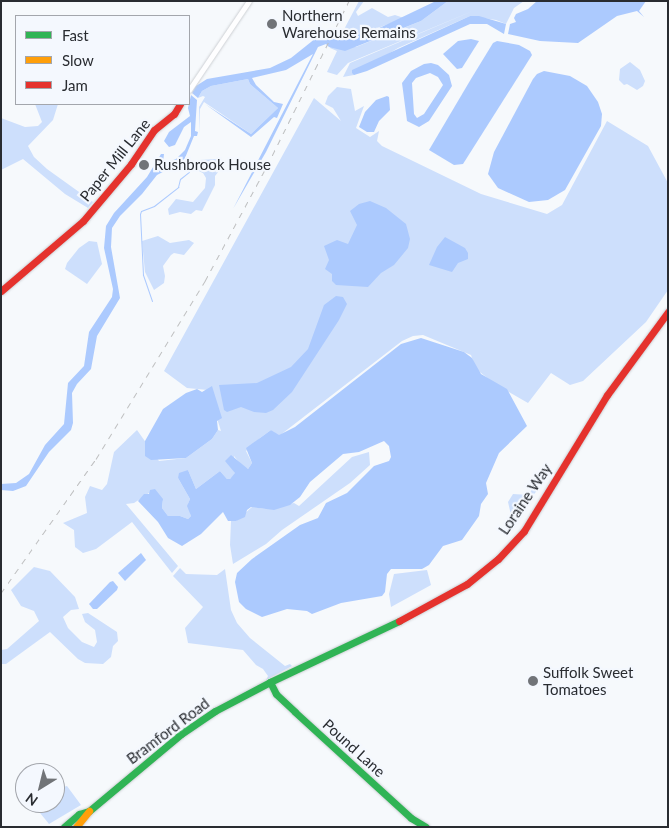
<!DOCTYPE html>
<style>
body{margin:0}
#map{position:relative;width:669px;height:828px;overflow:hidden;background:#f6f9fc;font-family:Lato,sans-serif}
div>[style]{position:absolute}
.green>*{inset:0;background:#cddffc}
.water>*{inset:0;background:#accafe}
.stream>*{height:1px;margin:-0.5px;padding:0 0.5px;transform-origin:0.5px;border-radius:0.5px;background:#accafe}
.roads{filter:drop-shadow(0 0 1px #cdd0d4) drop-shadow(0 0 1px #cdd0d4)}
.street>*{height:5px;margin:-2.5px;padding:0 2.5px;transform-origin:2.5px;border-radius:2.5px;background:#fefeff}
.fast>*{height:7px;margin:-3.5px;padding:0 3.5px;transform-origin:3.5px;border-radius:3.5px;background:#30b455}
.slow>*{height:7px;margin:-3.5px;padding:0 3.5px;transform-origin:3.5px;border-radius:3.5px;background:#ff9f0a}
.jam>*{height:7px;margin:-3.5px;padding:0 3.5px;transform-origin:3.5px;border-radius:3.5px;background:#e5322d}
.rail>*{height:1px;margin-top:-0.5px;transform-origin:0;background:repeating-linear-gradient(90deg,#bebfc0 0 6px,transparent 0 12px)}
.dots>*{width:14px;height:14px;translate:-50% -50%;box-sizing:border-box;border:2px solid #f4f8fe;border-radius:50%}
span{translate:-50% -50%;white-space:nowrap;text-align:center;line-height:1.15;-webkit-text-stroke:4.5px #f4f8fe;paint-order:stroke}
.poi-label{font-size:15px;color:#292c31}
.left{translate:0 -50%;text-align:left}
.street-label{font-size:15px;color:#292c31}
.frame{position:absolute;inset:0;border:2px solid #292c31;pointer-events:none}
.legend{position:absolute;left:15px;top:15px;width:175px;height:90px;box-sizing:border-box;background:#f4f8fe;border:1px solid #a3a6ac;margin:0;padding:6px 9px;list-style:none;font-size:15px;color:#292c31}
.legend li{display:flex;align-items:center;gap:10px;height:25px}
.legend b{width:25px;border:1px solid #a3a6ac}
.north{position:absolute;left:15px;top:763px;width:50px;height:50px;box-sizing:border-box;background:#f4f8fe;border:1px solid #a3a6ac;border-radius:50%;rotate:216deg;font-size:14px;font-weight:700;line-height:20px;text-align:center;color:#292c31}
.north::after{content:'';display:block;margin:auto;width:18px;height:22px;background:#717478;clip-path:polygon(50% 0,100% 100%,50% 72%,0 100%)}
</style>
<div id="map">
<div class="green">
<i style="clip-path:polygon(359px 1px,364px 1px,356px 12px,358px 16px,372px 8px,388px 17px,395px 15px,404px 18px,362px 34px,345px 38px,340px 37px)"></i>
<i style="clip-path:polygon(448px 1px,524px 1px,514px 8px,506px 24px,496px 20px,470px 16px,398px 48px,354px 75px,343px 77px,350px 63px,475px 10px,348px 63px,337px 75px,327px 72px,337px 51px,330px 48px,332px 44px,356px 47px,421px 21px)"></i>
<i style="clip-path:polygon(630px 62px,640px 70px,645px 81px,643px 86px,637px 90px,627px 84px,624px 85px,619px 80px,620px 69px)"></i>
<i style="clip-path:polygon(248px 79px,250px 84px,278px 108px,251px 134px,204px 102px,200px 109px,200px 134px,199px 107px,205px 97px,203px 96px,198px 98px,202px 91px,211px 86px)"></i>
<i style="clip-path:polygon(337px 87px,351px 89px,355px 111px,364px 106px,356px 128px,370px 137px,379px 131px,377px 141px,382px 146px,481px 194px,547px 214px,562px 205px,607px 121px,648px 146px,668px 183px,668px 290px,646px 322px,583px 381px,570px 385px,551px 373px,528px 403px,495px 384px,476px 369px,471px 355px,423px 335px,413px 336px,402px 341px,279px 436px,271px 430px,260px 438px,246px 451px,252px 463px,248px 469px,243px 467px,234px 456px,235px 475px,230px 479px,227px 479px,220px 471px,196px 489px,188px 470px,178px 478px,190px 499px,188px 504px,191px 516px,188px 519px,180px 516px,168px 516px,162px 508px,163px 501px,149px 493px,134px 503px,126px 504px,178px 566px,172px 573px,132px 522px,96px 549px,83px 553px,75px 547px,74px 530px,63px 523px,87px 513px,85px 497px,90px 486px,102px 490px,107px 484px,114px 452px,137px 430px,159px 461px,186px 458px,212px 439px,218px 430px,221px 431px,208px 390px,187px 388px,164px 371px,314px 98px,341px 121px,333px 108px,325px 104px,328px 96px)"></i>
<i style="clip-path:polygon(35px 104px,58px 104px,53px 120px,28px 146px,34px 157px,47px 169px,93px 202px,88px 208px,65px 194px,23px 159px,1px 170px,1px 118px,25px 127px,38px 126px,42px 122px)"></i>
<i style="clip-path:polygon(217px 159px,223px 166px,215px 176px,215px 185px,202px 211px,196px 210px,191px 214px,180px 212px,169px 215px,168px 209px,176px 199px,193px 202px,205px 188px,206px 178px,203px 173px,196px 170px,195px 165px,200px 160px)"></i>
<i style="clip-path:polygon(158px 236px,170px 243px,189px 240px,194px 243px,184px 255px,174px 253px,171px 255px,163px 266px,165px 276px,164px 283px,154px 290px,145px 272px,142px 241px)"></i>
<i style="clip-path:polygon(89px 241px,97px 242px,102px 264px,87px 284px,65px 269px,67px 263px,79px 248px)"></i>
<i style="clip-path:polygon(369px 452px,370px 465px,350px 483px,282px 530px,266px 544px,233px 564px,230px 545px,231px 521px,236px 521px,252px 507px,265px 509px,294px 503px,299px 506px,352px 457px)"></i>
<i style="clip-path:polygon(539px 488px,515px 518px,511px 515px,508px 502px,513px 494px,529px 495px,532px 489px)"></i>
<i style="clip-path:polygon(34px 567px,50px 571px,75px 597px,79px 609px,71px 610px,63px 617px,68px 628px,82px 642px,94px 647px,97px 642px,95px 630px,85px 622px,82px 614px,88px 613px,117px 632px,118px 641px,113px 646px,111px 657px,103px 664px,85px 663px,78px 659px,50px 632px,6px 664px,1px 664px,1px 650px,7px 649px,39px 621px,34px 611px,21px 606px,11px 590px)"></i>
<i style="clip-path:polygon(180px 568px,186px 574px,217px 575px,225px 569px,231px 610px,237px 623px,250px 638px,285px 666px,290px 664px,292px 666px,266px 680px,268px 676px,263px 669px,256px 665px,243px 650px,188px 643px,185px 628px,203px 607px,173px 576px)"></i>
<i style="clip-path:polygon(427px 570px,431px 585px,391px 607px,389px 594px,394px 574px)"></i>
<i style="clip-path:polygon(67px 786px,81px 805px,49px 824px,32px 803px,55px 803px,55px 789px)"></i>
</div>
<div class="water">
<i style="clip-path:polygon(436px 1px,448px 1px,421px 21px,345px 51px,329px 47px,326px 44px,318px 47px,266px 152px,233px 209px,313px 54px,286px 70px,252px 78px,256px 85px,274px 102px,283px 104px,277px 118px,274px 117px,251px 137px,205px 104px,251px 134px,278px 108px,250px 84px,248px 79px,211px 86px,202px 91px,198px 98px,192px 93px,196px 86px,207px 79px,270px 68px,291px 58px,316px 38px,331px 34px,344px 38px,373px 31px)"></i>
<i style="clip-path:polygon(537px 1px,646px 1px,639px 11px,644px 17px,637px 11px,617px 16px,578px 43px,540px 41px,508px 34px,510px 24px,516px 22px,514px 18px,516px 14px,528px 9px)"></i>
<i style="clip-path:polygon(470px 16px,479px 16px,506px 24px,504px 34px,487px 24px,470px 24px,367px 71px,354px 75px,352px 73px,352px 70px)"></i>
<i style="clip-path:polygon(471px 39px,479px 41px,462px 68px,457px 69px,443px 54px,458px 41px)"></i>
<i style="clip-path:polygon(497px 41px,519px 45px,530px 51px,532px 55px,463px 164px,454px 165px,429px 150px,471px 79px,493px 43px)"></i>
<i style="clip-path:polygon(evenodd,431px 63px,438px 65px,449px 75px,452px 86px,429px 121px,419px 127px,407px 121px,402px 83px,411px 71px,424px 64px,431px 63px,430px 73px,438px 77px,443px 85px,424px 114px,417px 118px,414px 114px,412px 83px,416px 78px,430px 73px)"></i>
<i style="clip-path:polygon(544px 71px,570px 76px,587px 86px,598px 102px,602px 114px,601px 126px,565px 190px,548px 200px,529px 202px,498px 188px,488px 174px,494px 152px,533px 79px,537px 74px)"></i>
<i style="clip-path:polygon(191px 95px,197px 100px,195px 131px,198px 132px,197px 136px,194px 136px,185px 158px,180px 163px,157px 175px,142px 194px,120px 216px,112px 228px,111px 247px,120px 298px,97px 336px,91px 369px,77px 384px,72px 393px,73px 423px,71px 430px,49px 452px,26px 486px,13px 491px,1px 490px,1px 484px,16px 483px,29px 474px,45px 445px,64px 424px,68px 383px,84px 366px,89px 332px,112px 297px,113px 289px,104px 248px,106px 226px,114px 213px,147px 177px,161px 154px,164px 154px,163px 162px,168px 162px,176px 159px,185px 150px,191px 136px,191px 122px,184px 127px,175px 145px,169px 147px,164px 141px,169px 132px,190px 116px,188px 108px)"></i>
<i style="clip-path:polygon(387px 96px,389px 97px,390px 110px,379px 121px,374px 132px,367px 132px,359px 127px,365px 112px,376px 100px)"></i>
<i style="clip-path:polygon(370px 201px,386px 208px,406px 224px,410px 239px,408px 248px,394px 265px,381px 273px,368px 287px,336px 285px,332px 281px,332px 274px,325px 269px,329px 260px,324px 246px,337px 240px,348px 244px,357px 225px,350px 211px,359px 204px)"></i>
<i style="clip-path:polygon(445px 237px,465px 248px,468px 253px,468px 259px,458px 263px,452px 272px,429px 265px,437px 247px)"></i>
<i style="clip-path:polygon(336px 296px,343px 297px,347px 304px,339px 320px,292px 392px,273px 410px,266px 413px,254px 412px,241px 407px,227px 412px,224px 410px,219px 385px,257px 383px,291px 367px,308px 349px,324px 305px)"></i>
<i style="clip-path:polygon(421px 338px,464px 352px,472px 358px,481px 374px,507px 389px,527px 426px,499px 453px,486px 483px,488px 494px,481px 504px,479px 516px,462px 540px,443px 546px,429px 565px,422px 569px,391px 569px,387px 574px,385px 592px,382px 596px,341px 603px,312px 614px,307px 611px,287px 609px,262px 617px,246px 609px,239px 602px,235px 582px,237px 573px,252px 559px,300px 525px,318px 518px,326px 503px,347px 493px,374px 466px,389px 461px,391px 457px,389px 446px,384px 441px,359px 452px,343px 454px,310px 482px,300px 497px,290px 505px,274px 510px,251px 507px,247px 510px,245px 517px,236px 521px,228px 521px,223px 512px,201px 534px,182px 546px,168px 538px,158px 522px,138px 501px,144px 494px,149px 494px,150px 490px,155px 489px,163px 499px,162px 508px,168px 516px,180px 516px,188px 519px,191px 516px,187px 506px,190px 499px,178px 478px,179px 473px,188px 470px,196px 489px,220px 471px,227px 479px,230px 479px,235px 473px,225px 461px,231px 455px,248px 469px,252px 463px,246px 448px,260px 438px,271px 430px,279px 435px,295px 427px,401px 344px)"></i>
<i style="clip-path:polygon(212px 386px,222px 418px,217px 421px,218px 430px,212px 439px,186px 458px,151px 460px,145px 456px,145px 441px,163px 409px,186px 393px,197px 389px,202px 392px)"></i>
<i style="clip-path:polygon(141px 553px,146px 560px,125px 581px,118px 573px)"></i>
<i style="clip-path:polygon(113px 581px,118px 587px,117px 590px,97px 609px,93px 609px,89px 604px,110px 582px)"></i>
</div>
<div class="stream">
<i style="left:152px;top:301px;width:28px;rotate:-109deg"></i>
<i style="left:143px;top:275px;width:61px;rotate:-92.8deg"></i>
<i style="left:140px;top:214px;width:3px;rotate:-72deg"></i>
<i style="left:141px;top:211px;width:14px;rotate:-21deg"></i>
<i style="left:154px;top:206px;width:31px;rotate:-38deg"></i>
<i style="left:178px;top:187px;width:8px;rotate:-76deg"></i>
<i style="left:180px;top:179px;width:11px;rotate:-38deg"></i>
<i style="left:189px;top:172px;width:4px;rotate:-76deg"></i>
</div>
<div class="roads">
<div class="street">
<i style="left:189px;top:90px;width:107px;rotate:-56deg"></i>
</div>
<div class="fast">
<i style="left:270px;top:682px;width:13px;rotate:63deg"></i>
<i style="left:276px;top:694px;width:26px;rotate:43deg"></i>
<i style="left:295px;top:712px;width:157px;rotate:42.4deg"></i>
<i style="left:411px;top:818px;width:17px;rotate:31deg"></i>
<i style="left:64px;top:827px;width:20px;rotate:-41deg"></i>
<i style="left:79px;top:814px;width:10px;rotate:-17deg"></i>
<i style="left:89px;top:811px;width:120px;rotate:-39.9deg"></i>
<i style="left:181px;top:734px;width:41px;rotate:-34.1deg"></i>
<i style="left:215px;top:711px;width:62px;rotate:-27.8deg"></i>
<i style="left:270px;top:682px;width:143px;rotate:-25.3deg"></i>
</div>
<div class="slow">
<i style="left:76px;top:827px;width:21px;rotate:-51deg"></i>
</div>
<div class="jam">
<i style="left:1px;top:291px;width:108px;rotate:-40.5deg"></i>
<i style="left:83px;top:221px;width:75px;rotate:-49.9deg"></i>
<i style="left:131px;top:164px;width:41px;rotate:-55.9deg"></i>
<i style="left:154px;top:130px;width:26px;rotate:-39deg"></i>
<i style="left:174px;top:114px;width:12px;rotate:-59deg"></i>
<i style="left:399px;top:621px;width:77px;rotate:-28.6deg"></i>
<i style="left:467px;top:584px;width:40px;rotate:-39deg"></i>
<i style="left:498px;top:559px;width:38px;rotate:-47deg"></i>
<i style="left:524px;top:531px;width:159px;rotate:-58.6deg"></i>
<i style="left:607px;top:395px;width:103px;rotate:-53.7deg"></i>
</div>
</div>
<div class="rail">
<i style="left:1px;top:593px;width:164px;rotate:-54.7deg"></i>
<i style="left:96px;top:459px;width:209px;rotate:-58.5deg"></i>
<i style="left:205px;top:281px;width:131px;rotate:-61.7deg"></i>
<i style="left:267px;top:166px;width:184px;rotate:-63.6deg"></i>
</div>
<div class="dots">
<i style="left:272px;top:24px;background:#717478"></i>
<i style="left:144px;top:165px;background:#717478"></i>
<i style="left:533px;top:681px;background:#717478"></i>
</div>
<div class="poi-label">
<span class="left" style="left:282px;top:24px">Northern<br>Warehouse Remains</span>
<span class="left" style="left:154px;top:165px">Rushbrook House</span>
<span class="left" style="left:543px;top:681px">Suffolk Sweet<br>Tomatoes</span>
</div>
<div class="street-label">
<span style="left:115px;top:160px;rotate:-51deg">Paper Mill Lane</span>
<span style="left:525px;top:499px;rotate:-56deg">Loraine Way</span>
<span style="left:168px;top:731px;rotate:-37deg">Bramford Road</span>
<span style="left:354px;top:748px;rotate:42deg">Pound Lane</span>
</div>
<div class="frame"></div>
<ul class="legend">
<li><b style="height:6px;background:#30b455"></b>Fast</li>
<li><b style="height:6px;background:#ff9f0a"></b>Slow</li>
<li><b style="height:6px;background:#e5322d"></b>Jam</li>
</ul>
<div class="north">N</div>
</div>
